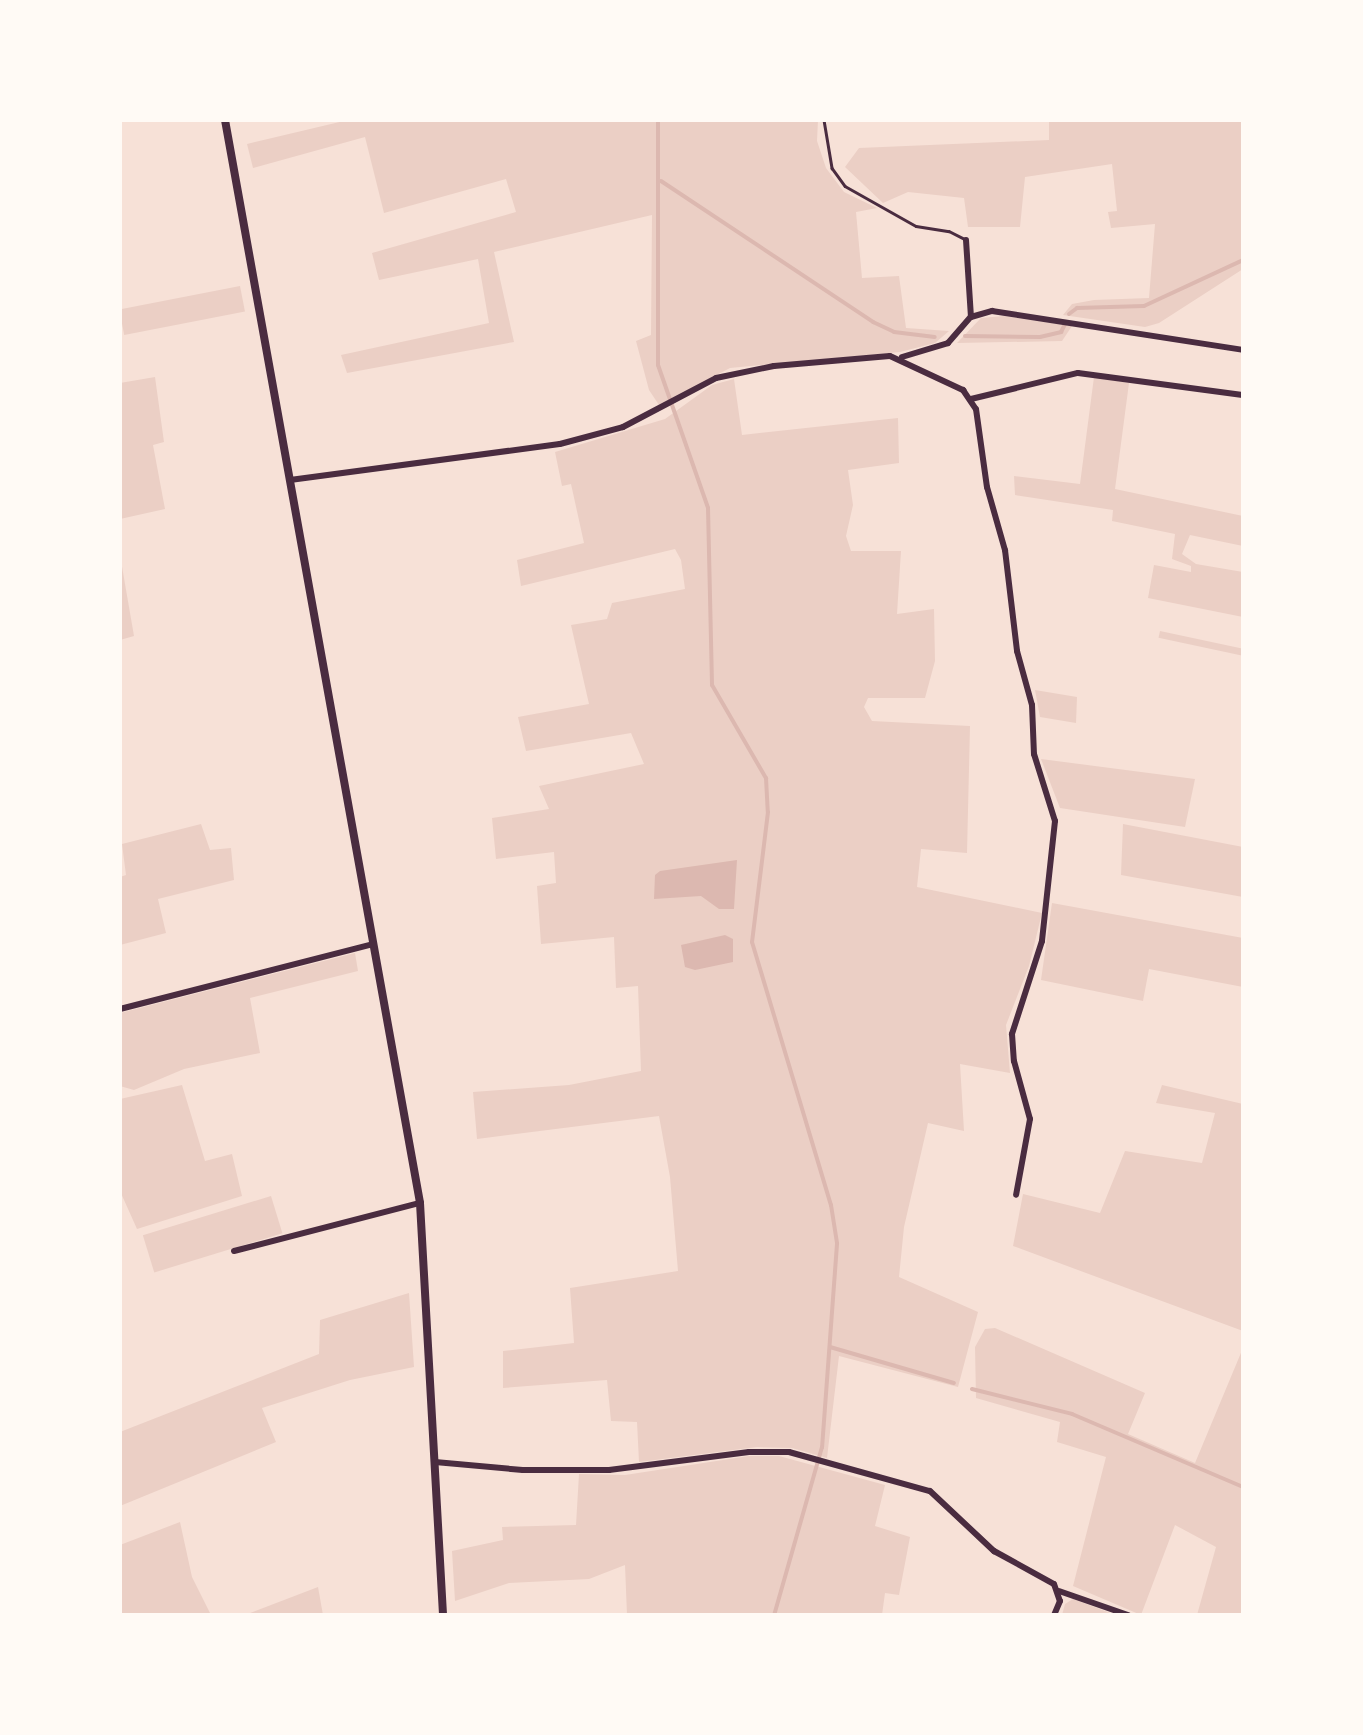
<!DOCTYPE html>
<style>
body{margin:0}
#map{position:relative;width:1363px;height:1735px;overflow:hidden;background:#f7e1d7;font-family:Cabin,sans-serif}
div>[style]{position:absolute}
.green>*{inset:0;background:#ebcfc5;transform-origin:0 0}
.water>*{inset:0;background:#dcb8b0}
.stream>*{height:4px;margin:-2px;padding:0 2px;transform-origin:2px;border-radius:2px;background:#dcb8b0}
.service>*{height:2.5px;margin:-1.25px;padding:0 1.25px;transform-origin:1.25px;border-radius:1.25px;background:#4a2c40}
.minor>*{height:6px;margin:-3px;padding:0 3px;transform-origin:3px;border-radius:3px;background:#4a2c40}
.tertiary>*{height:8px;margin:-4px;padding:0 4px;transform-origin:4px;border-radius:4px;background:#4a2c40}
span{translate:-50% -50%;white-space:nowrap;text-align:center;line-height:1.15;-webkit-text-stroke:10px #fffaf5;paint-order:stroke}
.frame{position:absolute;inset:0;border:122px solid #fffaf5;pointer-events:none}
</style>
<div id="map">
<div class="green">
<i style="clip-path:polygon(348px 120px,818px 120px,817px 141px,826px 168px,844px 192px,877px 208px,856px 212px,862px 278px,899px 276px,906px 328px,949px 331px,935px 343px,900px 352px,730px 368px,659px 405px,649px 390px,636px 341px,651px 335px,652px 215px,494px 252px,514px 342px,347px 373px,341px 355px,489px 323px,478px 259px,379px 280px,372px 253px,516px 212px,506px 179px,384px 213px,365px 137px,253px 168px,247px 144px)"></i>
<i style="clip-path:polygon(1049px 120px,1243px 120px,1243px 269px,1159px 323px,1145px 327px,1063px 315px,1072px 304px,1094px 300px,1149px 298px,1155px 224px,1111px 228px,1108px 212px,1117px 211px,1112px 164px,1025px 177px,1020px 227px,968px 227px,964px 198px,908px 192px,883px 203px,845px 167px,859px 148px,1049px 140px)"></i>
<i style="left:240px;top:286px;width:26px;height:123px;rotate:79deg"></i>
<i style="clip-path:polygon(1004px 316px,1072px 326px,1062px 341px,957px 343px,981px 318px)"></i>
<i style="clip-path:polygon(155px 377px,164px 442px,153px 445px,165px 509px,120px 519px,120px 383px)"></i>
<i style="clip-path:polygon(1094px 377px,1129px 383px,1115px 489px,1243px 516px,1243px 546px,1190px 535px,1182px 554px,1196px 564px,1243px 572px,1243px 617px,1148px 598px,1154px 565px,1191px 572px,1191px 566px,1172px 559px,1175px 534px,1112px 521px,1113px 510px,1015px 495px,1014px 476px,1080px 484px)"></i>
<i style="clip-path:polygon(734px 379px,742px 435px,898px 418px,899px 463px,848px 470px,853px 505px,846px 536px,851px 551px,901px 551px,897px 614px,934px 609px,935px 661px,925px 698px,868px 698px,864px 707px,872px 721px,970px 726px,967px 853px,921px 849px,917px 887px,1042px 913px,1029px 966px,1006px 1025px,1010px 1073px,960px 1064px,964px 1131px,928px 1123px,904px 1227px,899px 1277px,978px 1312px,958px 1387px,839px 1356px,827px 1458px,792px 1448px,757px 1447px,639px 1462px,637px 1422px,611px 1421px,607px 1380px,503px 1388px,503px 1351px,574px 1343px,570px 1288px,678px 1271px,670px 1177px,659px 1116px,477px 1139px,473px 1092px,569px 1085px,641px 1071px,638px 986px,616px 988px,614px 937px,541px 944px,537px 886px,556px 883px,554px 852px,496px 859px,492px 818px,549px 809px,539px 786px,644px 764px,631px 733px,526px 751px,518px 717px,589px 704px,571px 625px,607px 619px,612px 603px,685px 589px,681px 560px,675px 549px,521px 586px,517px 560px,584px 543px,571px 484px,562px 486px,555px 452px,665px 419px,712px 385px)"></i>
<i style="clip-path:polygon(120px 555px,134px 636px,120px 640px)"></i>
<i style="left:1160px;top:631px;width:85px;height:7px;rotate:12deg"></i>
<i style="clip-path:polygon(1035px 690px,1077px 697px,1076px 723px,1040px 717px)"></i>
<i style="clip-path:polygon(1041px 759px,1195px 779px,1185px 827px,1060px 808px)"></i>
<i style="clip-path:polygon(201px 824px,210px 850px,231px 848px,234px 880px,158px 899px,166px 933px,120px 945px,120px 877px,126px 875px,122px 844px)"></i>
<i style="clip-path:polygon(1123px 824px,1243px 847px,1243px 897px,1121px 875px)"></i>
<i style="clip-path:polygon(1052px 903px,1243px 938px,1243px 987px,1149px 969px,1143px 1001px,1041px 980px)"></i>
<i style="clip-path:polygon(355px 953px,358px 971px,250px 998px,260px 1053px,184px 1069px,134px 1090px,120px 1086px,120px 1013px)"></i>
<i style="clip-path:polygon(182px 1085px,205px 1161px,232px 1154px,242px 1196px,137px 1229px,120px 1191px,120px 1099px)"></i>
<i style="clip-path:polygon(1162px 1085px,1243px 1104px,1243px 1331px,1013px 1246px,1023px 1194px,1100px 1213px,1125px 1151px,1202px 1163px,1215px 1113px,1156px 1103px)"></i>
<i style="left:271px;top:1196px;width:39px;height:134px;rotate:73deg"></i>
<i style="clip-path:polygon(409px 1293px,414px 1367px,350px 1380px,262px 1408px,276px 1442px,120px 1506px,120px 1432px,319px 1354px,320px 1320px)"></i>
<i style="clip-path:polygon(995px 1328px,1145px 1393px,1128px 1434px,1195px 1463px,1243px 1348px,1243px 1615px,1197px 1615px,1216px 1547px,1175px 1525px,1141px 1615px,1073px 1586px,1106px 1457px,1057px 1442px,1060px 1422px,976px 1398px,975px 1347px,985px 1329px)"></i>
<i style="clip-path:polygon(749px 1456px,779px 1456px,885px 1485px,875px 1526px,910px 1537px,899px 1595px,885px 1593px,882px 1615px,627px 1615px,625px 1565px,589px 1579px,509px 1583px,455px 1601px,452px 1551px,503px 1540px,502px 1527px,576px 1525px,579px 1474px,625px 1475px)"></i>
<i style="clip-path:polygon(180px 1522px,192px 1577px,211px 1615px,120px 1615px,120px 1545px)"></i>
<i style="clip-path:polygon(318px 1587px,323px 1615px,245px 1615px)"></i>
<i style="clip-path:polygon(1073px 1599px,1116px 1615px,1062px 1615px,1065px 1604px)"></i>
</div>
<div class="water">
<i style="clip-path:polygon(737px 860px,734px 909px,719px 909px,701px 896px,654px 899px,655px 875px,660px 871px)"></i>
<i style="clip-path:polygon(725px 935px,733px 939px,733px 962px,695px 970px,685px 967px,681px 945px)"></i>
</div>
<div class="stream">
<i style="left:658px;top:120px;width:245px;rotate:90deg"></i>
<i style="left:658px;top:365px;width:151px;rotate:70.7deg"></i>
<i style="left:708px;top:508px;width:177px;rotate:88.7deg"></i>
<i style="left:712px;top:685px;width:108px;rotate:59.9deg"></i>
<i style="left:766px;top:778px;width:34px;rotate:87deg"></i>
<i style="left:768px;top:812px;width:131px;rotate:97deg"></i>
<i style="left:752px;top:942px;width:275px;rotate:73.3deg"></i>
<i style="left:831px;top:1205px;width:39px;rotate:81deg"></i>
<i style="left:837px;top:1244px;width:204px;rotate:94.2deg"></i>
<i style="left:822px;top:1447px;width:175px;rotate:105.9deg"></i>
<i style="left:661px;top:181px;width:255px;rotate:33.6deg"></i>
<i style="left:873px;top:322px;width:23px;rotate:25deg"></i>
<i style="left:894px;top:332px;width:41px;rotate:7deg"></i>
<i style="left:1069px;top:314px;width:10px;rotate:-37deg"></i>
<i style="left:1077px;top:308px;width:67px;rotate:-1.7deg"></i>
<i style="left:1144px;top:306px;width:109px;rotate:-24.9deg"></i>
<i style="left:965px;top:336px;width:75px;rotate:0.8deg"></i>
<i style="left:1040px;top:337px;width:22px;rotate:-13deg"></i>
<i style="left:1061px;top:332px;width:9px;rotate:-63deg"></i>
<i style="left:830px;top:1347px;width:129px;rotate:16.2deg"></i>
<i style="left:972px;top:1389px;width:103px;rotate:14deg"></i>
<i style="left:1072px;top:1414px;width:186px;rotate:23.1deg"></i>
</div>
<div class="service">
<i style="left:824px;top:120px;width:49px;rotate:80.5deg"></i>
<i style="left:832px;top:168px;width:22px;rotate:54deg"></i>
<i style="left:845px;top:186px;width:81px;rotate:29.4deg"></i>
<i style="left:916px;top:226px;width:33px;rotate:9deg"></i>
<i style="left:949px;top:231px;width:18px;rotate:27deg"></i>
</div>
<div class="minor">
<i style="left:966px;top:240px;width:77px;rotate:86.3deg"></i>
<i style="left:902px;top:357px;width:48px;rotate:-16.9deg"></i>
<i style="left:948px;top:343px;width:35px;rotate:-49deg"></i>
<i style="left:971px;top:317px;width:22px;rotate:-16deg"></i>
<i style="left:992px;top:311px;width:254px;rotate:8.8deg"></i>
<i style="left:971px;top:399px;width:110px;rotate:-13.7deg"></i>
<i style="left:1078px;top:373px;width:166px;rotate:7.6deg"></i>
<i style="left:290px;top:480px;width:272px;rotate:-7.6deg"></i>
<i style="left:560px;top:444px;width:65px;rotate:-15.1deg"></i>
<i style="left:623px;top:427px;width:105px;rotate:-27.8deg"></i>
<i style="left:716px;top:378px;width:59px;rotate:-11.7deg"></i>
<i style="left:774px;top:366px;width:116px;rotate:-4.9deg"></i>
<i style="left:890px;top:356px;width:81px;rotate:25deg"></i>
<i style="left:963px;top:390px;width:23px;rotate:56deg"></i>
<i style="left:976px;top:409px;width:79px;rotate:82deg"></i>
<i style="left:987px;top:487px;width:66px;rotate:74.1deg"></i>
<i style="left:1005px;top:550px;width:102px;rotate:83.2deg"></i>
<i style="left:1017px;top:651px;width:56px;rotate:74.5deg"></i>
<i style="left:1032px;top:705px;width:49px;rotate:87.7deg"></i>
<i style="left:1034px;top:754px;width:70px;rotate:72.6deg"></i>
<i style="left:1055px;top:821px;width:121px;rotate:96.2deg"></i>
<i style="left:1042px;top:941px;width:98px;rotate:107.9deg"></i>
<i style="left:1012px;top:1034px;width:27px;rotate:86deg"></i>
<i style="left:1014px;top:1061px;width:60px;rotate:74.6deg"></i>
<i style="left:1030px;top:1119px;width:77px;rotate:100.4deg"></i>
<i style="left:120px;top:1009px;width:262px;rotate:-14.4deg"></i>
<i style="left:234px;top:1251px;width:192px;rotate:-14.5deg"></i>
<i style="left:435px;top:1462px;width:88px;rotate:5.2deg"></i>
<i style="left:523px;top:1470px;width:86px"></i>
<i style="left:609px;top:1470px;width:141px;rotate:-7.3deg"></i>
<i style="left:749px;top:1452px;width:40px"></i>
<i style="left:789px;top:1452px;width:146px;rotate:15.5deg"></i>
<i style="left:930px;top:1491px;width:88px;rotate:43.2deg"></i>
<i style="left:994px;top:1551px;width:68px;rotate:28.8deg"></i>
<i style="left:1054px;top:1584px;width:18px;rotate:71deg"></i>
<i style="left:1060px;top:1601px;width:15px;rotate:113deg"></i>
<i style="left:1059px;top:1591px;width:73px;rotate:19.2deg"></i>
</div>
<div class="tertiary">
<i style="left:225px;top:120px;width:1100px;rotate:79.79deg"></i>
<i style="left:420px;top:1203px;width:413px;rotate:86.8deg"></i>
</div>
<div class="frame"></div>
</div>
